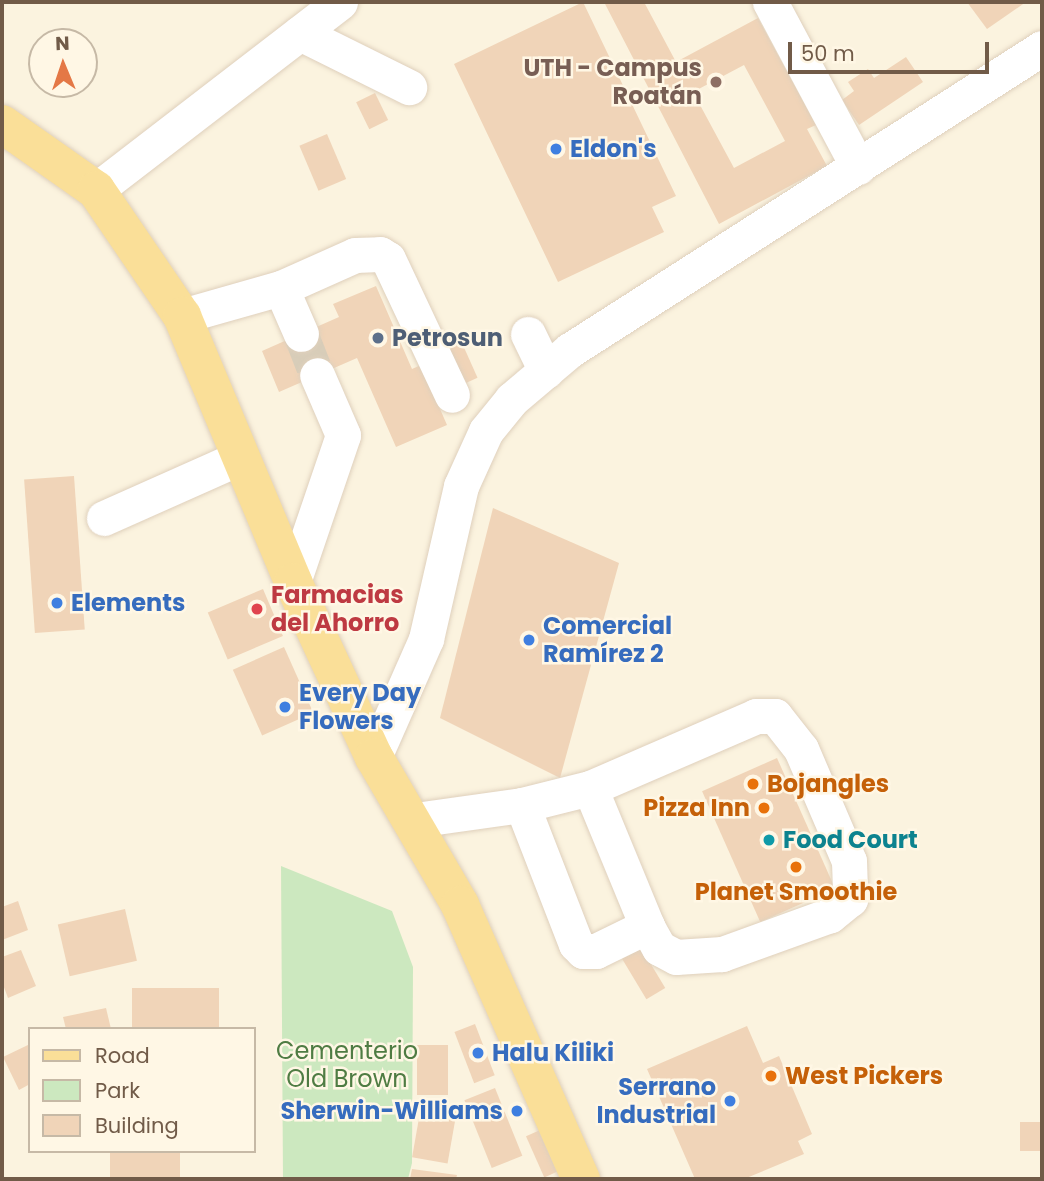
<!DOCTYPE html>
<meta charset="utf-8">
<style>
body{margin:0}
#map{position:relative;width:1044px;height:1181px;overflow:hidden;background:#fbf3df;font-family:Poppins,sans-serif}
div>[style]{position:absolute}
.green>*{inset:0;background:#cce8bf}
.building>*{inset:0;background:#f0d4b8;transform-origin:0 0}
.minor-tunnel>*{height:35px;margin-top:-17.5px;transform-origin:0;background:repeating-linear-gradient(90deg,#d8cdb9 0 35px,transparent 0 53px)}
.roads{filter:drop-shadow(0 0 2px #dfd0bc) drop-shadow(0 0 2px #dfd0bc)}
.minor>*{height:35px;margin:-17.5px;padding:0 17.5px;transform-origin:17.5px;border-radius:17.5px;background:#fff}
.major>*{height:38px;margin:-19px;padding:0 19px;transform-origin:19px;border-radius:19px;background:#fadf98}
.dots>*{width:19px;height:19px;translate:-50% -50%;box-sizing:border-box;border:4px solid #fff7e5;border-radius:50%}
span{translate:-50% -50%;white-space:nowrap;text-align:center;line-height:1.15;-webkit-text-stroke:5px #fff7e5;paint-order:stroke}
.education-label{font-size:24px;color:#785e54;font-weight:700}
.right{translate:-100% -50%;text-align:right}
.shop-label{font-size:24px;color:#366cbe;font-weight:700}
.left{translate:0 -50%;text-align:left}
.service-label{font-size:24px;color:#4e5e75;font-weight:700}
.health-label{font-size:24px;color:#be3a42;font-weight:700}
.food-label{font-size:24px;color:#c56008;font-weight:700}
.culture-label{font-size:24px;color:#0d838f;font-weight:700}
.park-label{font-size:24px;color:#4f7c43}
.frame{position:absolute;inset:0;border:4px solid #715b48;pointer-events:none}
.legend{position:absolute;left:28px;top:1027px;width:228px;height:126px;box-sizing:border-box;background:#fff7e5;border:2px solid #c6b9a6;margin:0;padding:9px 12px;list-style:none;font-size:21px;color:#715b48}
.legend li{display:flex;align-items:center;gap:14px;height:35px}
.legend b{width:35px;border:2px solid #c6b9a6}
.north{position:absolute;left:28px;top:28px;width:70px;height:70px;box-sizing:border-box;background:#fff7e5;border:2px solid #c6b9a6;border-radius:50%;rotate:358deg;font-size:19px;font-weight:700;line-height:28px;text-align:center;color:#715b48}
.north::after{content:'';display:block;margin:auto;width:24px;height:32px;background:#e47846;clip-path:polygon(50% 0,100% 100%,50% 72%,0 100%)}
.scale{position:absolute;left:788px;top:42px;width:201px;height:32px;box-sizing:border-box;border:4px solid #715b48;border-top:0;padding-left:9px;font-size:21px;line-height:24px;white-space:nowrap;color:#715b48;-webkit-text-stroke:5px #fff7e5;paint-order:stroke}
</style>
<div id="map">
<div class="green">
<i style="clip-path:polygon(281px 866px,392px 911px,413px 967px,412px 1163px,408px 1179px,283px 1179px)"></i>
</div>
<div class="building">
<i style="clip-path:polygon(583px 2px,676px 196px,652px 207px,664px 232px,558px 282px,454px 64px)"></i>
<i style="clip-path:polygon(evenodd,604px 2px,644px 2px,676px 62px,758px 18px,816px 125px,807px 129px,827px 166px,719px 224px,604px 2px,744px 65px,785px 141px,734px 168px,693px 92px,744px 65px)"></i>
<i style="clip-path:polygon(967px 2px,1026px 2px,987px 29px)"></i>
<i style="clip-path:polygon(906px 57px,923px 82px,859px 125px,842px 100px,854px 91px,848px 82px,868px 69px,874px 78px)"></i>
<i style="left:375px;top:93px;width:30px;height:21px;rotate:64deg"></i>
<i style="left:327px;top:134px;width:49px;height:30px;rotate:67deg"></i>
<i style="clip-path:polygon(376px 286px,412px 369px,421px 365px,447px 425px,396px 447px,357px 358px,279px 392px,262px 351px,339px 317px,333px 304px)"></i>
<i style="left:458px;top:334px;width:48px;height:23px;rotate:66deg"></i>
<i style="left:74px;top:476px;width:154px;height:50px;rotate:86deg"></i>
<i style="clip-path:polygon(493px 508px,619px 563px,560px 778px,440px 718px)"></i>
<i style="left:263px;top:589px;width:51px;height:60px;rotate:67deg"></i>
<i style="left:284px;top:647px;width:72px;height:56px;rotate:66deg"></i>
<i style="left:777px;top:758px;width:143px;height:82px;rotate:66deg"></i>
<i style="clip-path:polygon(18px 901px,28px 930px,2px 940px,2px 907px)"></i>
<i style="left:125px;top:909px;width:53px;height:69px;rotate:77deg"></i>
<i style="left:640px;top:946px;width:49px;height:22px;rotate:59deg"></i>
<i style="clip-path:polygon(21px 950px,36px 986px,8px 998px,2px 982px,2px 957px)"></i>
<i style="left:219px;top:988px;width:41px;height:87px;rotate:90deg"></i>
<i style="clip-path:polygon(106px 1008px,111px 1029px,66px 1029px,63px 1017px)"></i>
<i style="left:475px;top:1024px;width:55px;height:22px;rotate:69deg"></i>
<i style="clip-path:polygon(747px 1026px,763px 1063px,779px 1056px,812px 1134px,798px 1141px,804px 1154px,744px 1179px,695px 1179px,647px 1069px)"></i>
<i style="clip-path:polygon(30px 1044px,30px 1084px,19px 1090px,3px 1057px)"></i>
<i style="left:417px;top:1045px;width:31px;height:50px"></i>
<i style="left:495px;top:1088px;width:73px;height:33px;rotate:68deg"></i>
<i style="left:422px;top:1101px;width:36px;height:57px;rotate:10deg"></i>
<i style="left:1020px;top:1122px;width:22px;height:29px"></i>
<i style="left:547px;top:1127px;width:45px;height:23px;rotate:66deg"></i>
<i style="left:110px;top:1151px;width:70px;height:28px"></i>
<i style="clip-path:polygon(412px 1169px,457px 1175px,456px 1179px,410px 1179px)"></i>
</div>
<div class="minor-tunnel">
<i style="left:301px;top:334px;width:44px;rotate:68.7deg"></i>
</div>
<div class="roads">
<div class="minor">
<i style="left:770px;top:2px;width:187px;rotate:61.9deg"></i>
<i style="left:300px;top:33px;width:122px;rotate:26.4deg"></i>
<i style="left:96px;top:190px;width:308px;rotate:-37.6deg"></i>
<i style="left:281px;top:288px;width:50px;rotate:66.5deg"></i>
<i style="left:182px;top:316px;width:103px;rotate:-15.8deg"></i>
<i style="left:281px;top:288px;width:81px;rotate:-24deg"></i>
<i style="left:355px;top:255px;width:25px;rotate:-2deg"></i>
<i style="left:380px;top:254px;width:9px;rotate:32deg"></i>
<i style="left:388px;top:259px;width:150px;rotate:64.8deg"></i>
<i style="left:528px;top:334px;width:41px;rotate:64.1deg"></i>
<i style="left:104px;top:518px;width:150px;rotate:-24deg"></i>
<i style="left:293px;top:582px;width:155px;rotate:-71.2deg"></i>
<i style="left:343px;top:435px;width:65px;rotate:-113.4deg"></i>
<i style="left:374px;top:757px;width:129px;rotate:-66.2deg"></i>
<i style="left:426px;top:639px;width:157px;rotate:-77.1deg"></i>
<i style="left:461px;top:486px;width:60px;rotate:-65.6deg"></i>
<i style="left:486px;top:431px;width:41px;rotate:-50.9deg"></i>
<i style="left:512px;top:399px;width:76px;rotate:-40.2deg"></i>
<i style="left:570px;top:350px;width:560px;rotate:-32.61deg"></i>
<i style="left:522px;top:805px;width:149px;rotate:68.8deg"></i>
<i style="left:576px;top:944px;width:10px;rotate:45deg"></i>
<i style="left:583px;top:951px;width:13px"></i>
<i style="left:596px;top:951px;width:57px;rotate:-26.1deg"></i>
<i style="left:415px;top:820px;width:108px;rotate:-8deg"></i>
<i style="left:522px;top:805px;width:70px;rotate:-14deg"></i>
<i style="left:590px;top:788px;width:181px;rotate:-23.4deg"></i>
<i style="left:756px;top:716px;width:19px"></i>
<i style="left:775px;top:716px;width:42px;rotate:51.8deg"></i>
<i style="left:801px;top:749px;width:122px;rotate:66.8deg"></i>
<i style="left:849px;top:861px;width:38px;rotate:88deg"></i>
<i style="left:850px;top:899px;width:26px;rotate:141deg"></i>
<i style="left:830px;top:915px;width:115px;rotate:160.1deg"></i>
<i style="left:722px;top:954px;width:46px;rotate:176.3deg"></i>
<i style="left:676px;top:957px;width:19px;rotate:-152deg"></i>
<i style="left:659px;top:948px;width:25px;rotate:-119deg"></i>
<i style="left:647px;top:926px;width:149px;rotate:-112.4deg"></i>
</div>
<div class="major">
<i style="left:2px;top:124px;width:115px;rotate:35.1deg"></i>
<i style="left:96px;top:190px;width:153px;rotate:55.7deg"></i>
<i style="left:182px;top:316px;width:288px;rotate:67.3deg"></i>
<i style="left:293px;top:582px;width:193px;rotate:65.2deg"></i>
<i style="left:374px;top:757px;width:171px;rotate:59.8deg"></i>
<i style="left:460px;top:905px;width:300px;rotate:66.2deg"></i>
</div>
</div>
<div class="dots">
<i style="left:716px;top:82px;background:#8d6e63"></i>
<i style="left:556px;top:149px;background:#3f7fe0"></i>
<i style="left:378px;top:338px;background:#5c6f8a"></i>
<i style="left:57px;top:603px;background:#3f7fe0"></i>
<i style="left:257px;top:609px;background:#e0444e"></i>
<i style="left:529px;top:640px;background:#3f7fe0"></i>
<i style="left:285px;top:707px;background:#3f7fe0"></i>
<i style="left:753px;top:784px;background:#e8710a"></i>
<i style="left:764px;top:808px;background:#e8710a"></i>
<i style="left:769px;top:840px;background:#0f9aa8"></i>
<i style="left:796px;top:867px;background:#e8710a"></i>
<i style="left:478px;top:1053px;background:#3f7fe0"></i>
<i style="left:771px;top:1076px;background:#e8710a"></i>
<i style="left:730px;top:1101px;background:#3f7fe0"></i>
<i style="left:517px;top:1111px;background:#3f7fe0"></i>
</div>
<div class="education-label">
<span class="right" style="left:702px;top:82px">UTH - Campus<br>Roatán</span>
</div>
<div class="shop-label">
<span class="left" style="left:570px;top:149px">Eldon's</span>
<span class="left" style="left:71px;top:603px">Elements</span>
<span class="left" style="left:543px;top:640px">Comercial<br>Ramírez 2</span>
<span class="left" style="left:299px;top:707px">Every Day<br>Flowers</span>
<span class="left" style="left:492px;top:1053px">Halu Kiliki</span>
<span class="right" style="left:716px;top:1101px">Serrano<br>Industrial</span>
<span class="right" style="left:503px;top:1111px">Sherwin-Williams</span>
</div>
<div class="service-label">
<span class="left" style="left:392px;top:338px">Petrosun</span>
</div>
<div class="health-label">
<span class="left" style="left:271px;top:609px">Farmacias<br>del Ahorro</span>
</div>
<div class="food-label">
<span class="left" style="left:767px;top:784px">Bojangles</span>
<span class="right" style="left:750px;top:808px">Pizza Inn</span>
<span style="left:796px;top:892px">Planet Smoothie</span>
<span class="left" style="left:785px;top:1076px">West Pickers</span>
</div>
<div class="culture-label">
<span class="left" style="left:783px;top:840px">Food Court</span>
</div>
<div class="park-label">
<span style="left:347px;top:1065px">Cementerio<br>Old Brown</span>
</div>
<div class="frame"></div>
<ul class="legend">
<li><b style="height:9px;background:#fadf98"></b>Road</li>
<li><b style="height:19px;background:#cce8bf"></b>Park</li>
<li><b style="height:19px;background:#f0d4b8"></b>Building</li>
</ul>
<div class="north">N</div>
<div class="scale">50 m</div>
</div>
